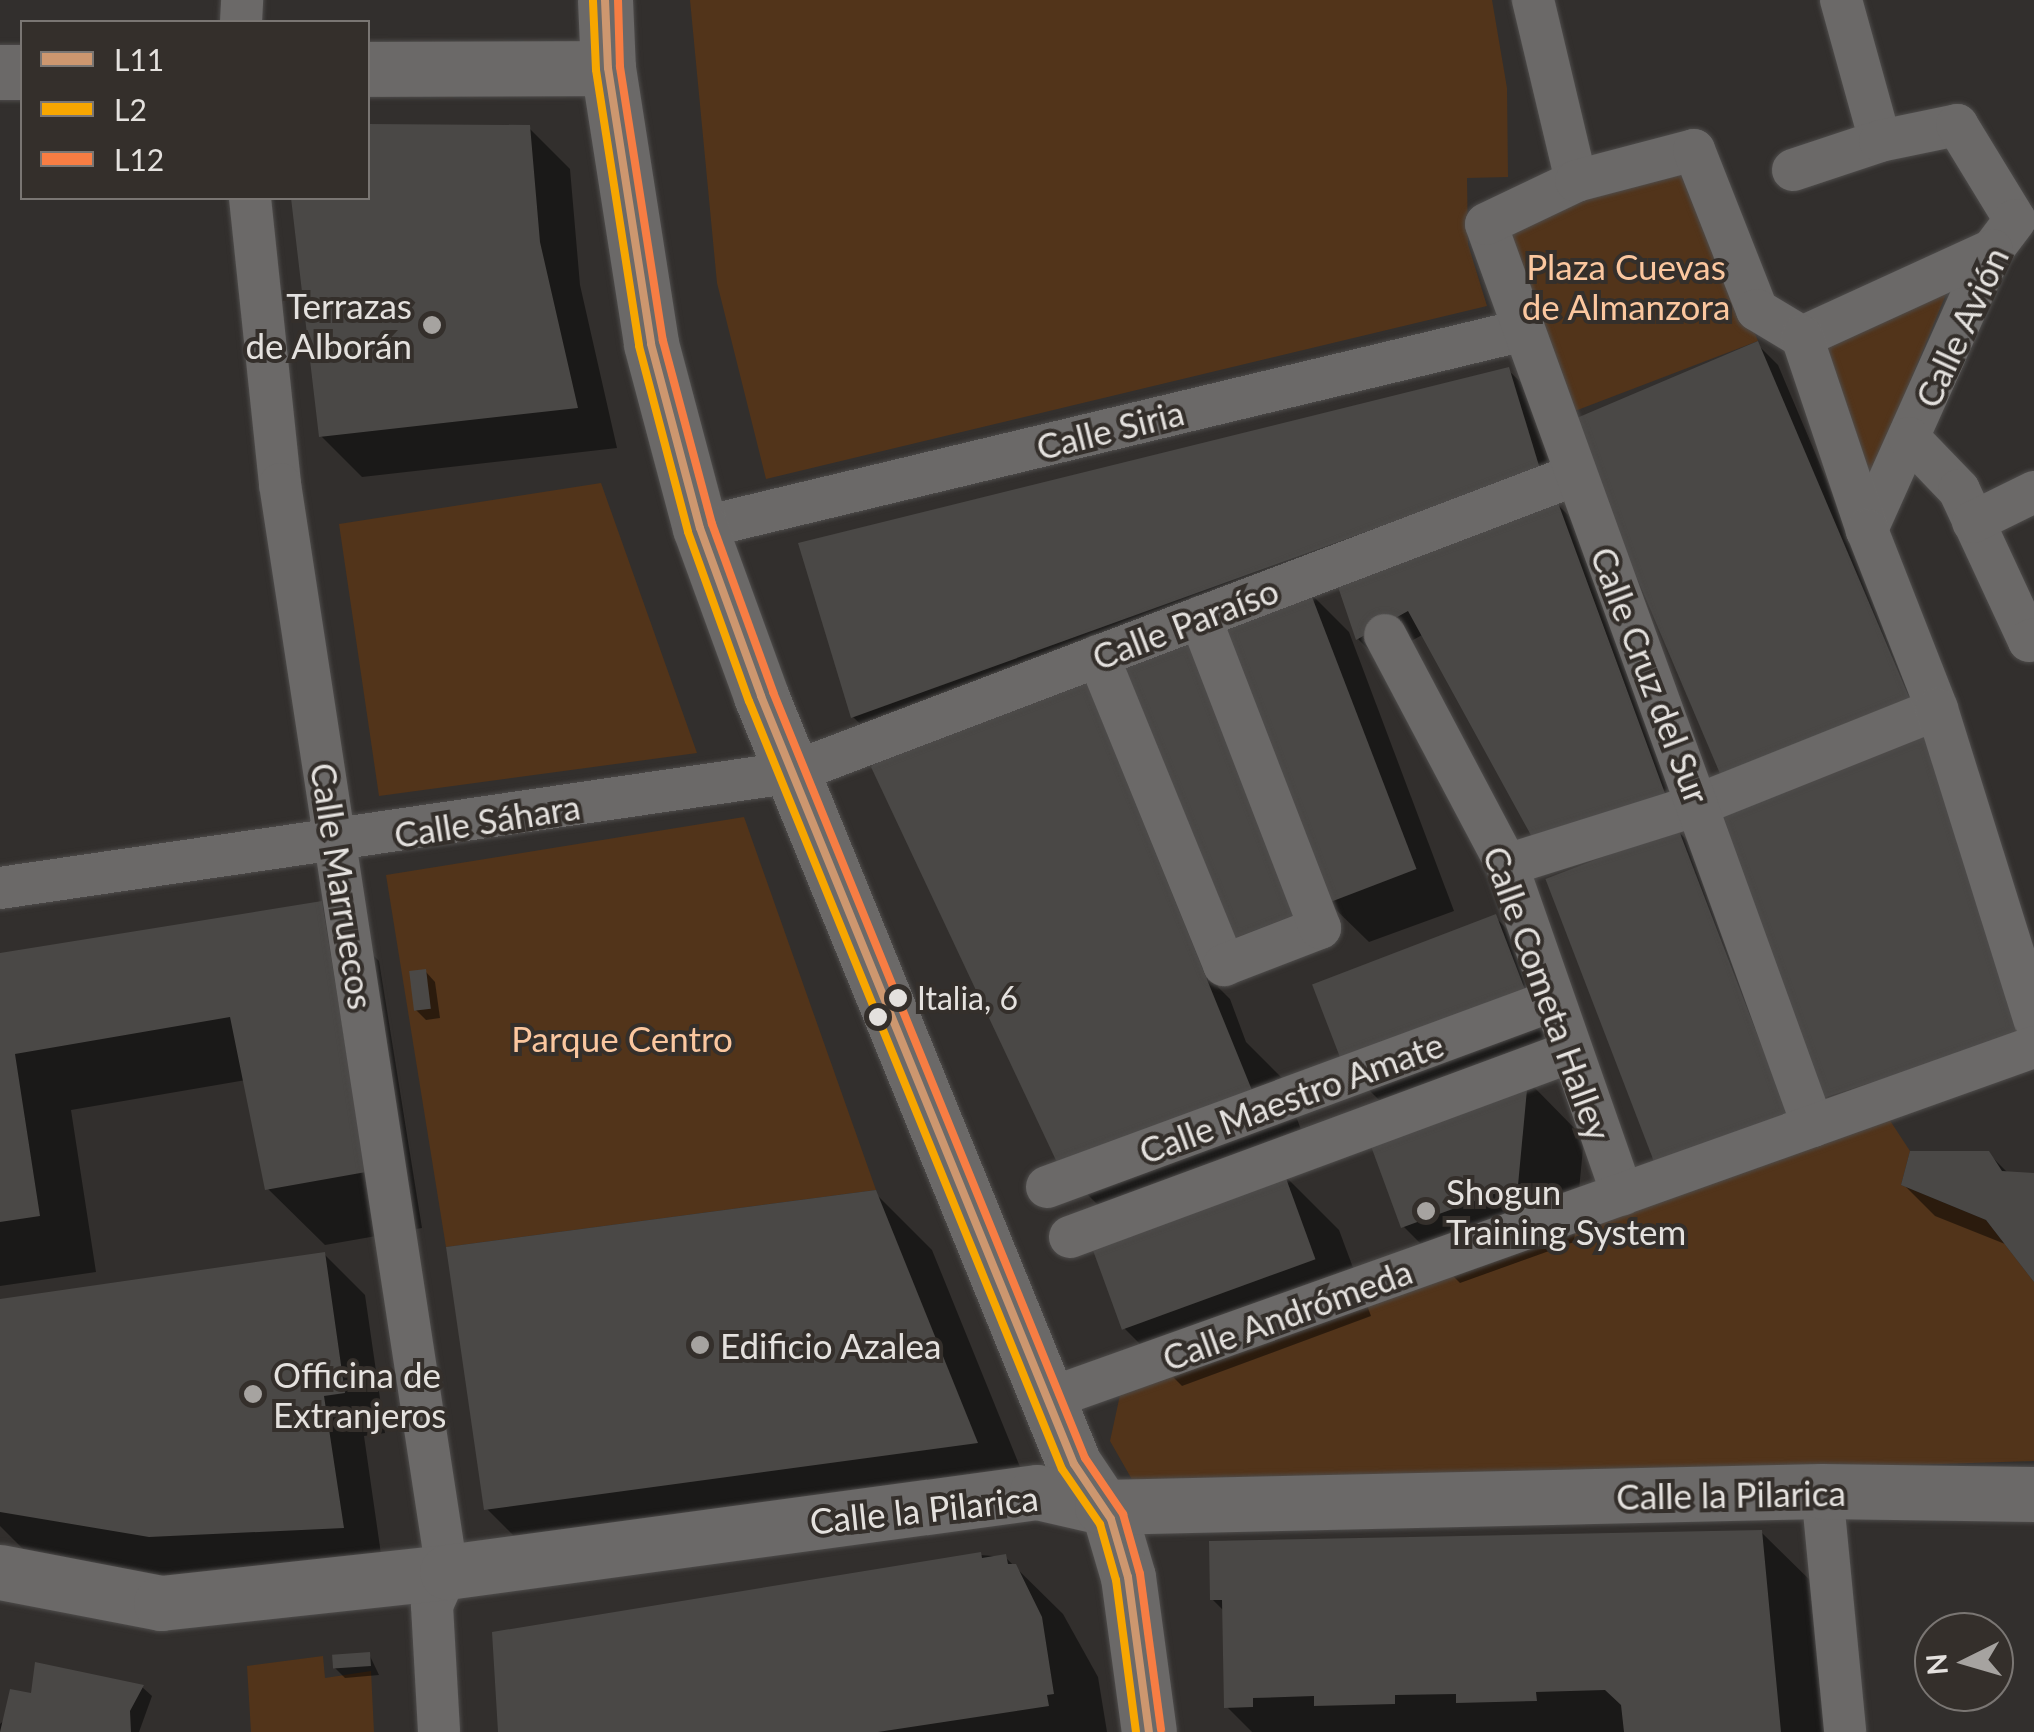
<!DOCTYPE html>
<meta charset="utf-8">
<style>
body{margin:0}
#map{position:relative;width:2034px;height:1732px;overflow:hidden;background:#322f2d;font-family:Lato,sans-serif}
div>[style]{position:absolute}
.green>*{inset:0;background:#52341a}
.shadow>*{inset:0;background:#0007}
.building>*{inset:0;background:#4a4846;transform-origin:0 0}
.roads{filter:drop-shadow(0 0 2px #4e4c4b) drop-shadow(0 0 2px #4e4c4b)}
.street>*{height:42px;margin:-21px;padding:0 21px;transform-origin:21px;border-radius:21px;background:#6b6968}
.secondary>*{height:55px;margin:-27.5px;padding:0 27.5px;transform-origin:27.5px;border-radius:27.5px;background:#6b6968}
.bus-1>*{height:8px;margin:-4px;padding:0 4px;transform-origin:4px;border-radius:4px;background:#cd976f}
.bus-2>*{height:8px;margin:-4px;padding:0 4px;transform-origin:4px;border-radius:4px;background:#f7a600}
.bus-3>*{height:8px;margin:-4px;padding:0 4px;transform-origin:4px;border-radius:4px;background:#f77d43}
.dots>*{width:28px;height:28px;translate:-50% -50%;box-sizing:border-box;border:5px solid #342f2b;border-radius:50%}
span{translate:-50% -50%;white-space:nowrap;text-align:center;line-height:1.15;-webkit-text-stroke:8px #342f2b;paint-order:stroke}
.bus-label{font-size:32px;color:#e4e1de}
.left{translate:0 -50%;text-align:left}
.park-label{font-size:35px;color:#fbc79f}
.poi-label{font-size:35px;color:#e4e1de}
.right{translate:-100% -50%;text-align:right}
.street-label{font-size:35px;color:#e4e1de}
.legend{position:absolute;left:20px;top:20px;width:350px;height:180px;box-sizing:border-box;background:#342f2b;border:2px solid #7a7673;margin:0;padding:12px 18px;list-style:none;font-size:30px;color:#e4e1de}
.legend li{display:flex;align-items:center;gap:20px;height:50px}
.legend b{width:50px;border:2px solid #7a7673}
.north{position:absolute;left:1914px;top:1612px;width:100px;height:100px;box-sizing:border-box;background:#342f2b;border:2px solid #7a7673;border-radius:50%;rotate:265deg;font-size:28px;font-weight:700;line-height:40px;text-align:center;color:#e4e1de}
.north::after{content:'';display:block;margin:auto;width:35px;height:45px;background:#a6a3a0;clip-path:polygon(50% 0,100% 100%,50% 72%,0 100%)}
</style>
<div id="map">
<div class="green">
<i style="clip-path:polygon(690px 0,1492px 0,1507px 88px,1508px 177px,1467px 178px,1468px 244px,1487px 306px,766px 479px,717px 283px)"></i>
<i style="clip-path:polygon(1688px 162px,1758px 341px,1567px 414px,1505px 245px,1520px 218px)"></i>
<i style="clip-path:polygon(1949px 287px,1867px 486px,1820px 351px)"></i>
<i style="clip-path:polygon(601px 483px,697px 753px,379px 796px,339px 524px)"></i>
<i style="clip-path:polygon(744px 817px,876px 1190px,446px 1247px,386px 875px)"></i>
<i style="clip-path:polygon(1889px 1119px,1910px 1151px,1901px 1185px,1986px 1220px,2034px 1282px,2034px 1461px,1138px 1490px,1110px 1441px,1120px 1395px)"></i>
<i style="clip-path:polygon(323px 1656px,325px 1678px,371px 1671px,374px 1732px,251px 1732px,247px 1666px)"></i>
</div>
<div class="shadow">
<i style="clip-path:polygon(368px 127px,529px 128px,570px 169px,580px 285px,617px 448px,362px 477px,321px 436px,296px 198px,368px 198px)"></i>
<i style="clip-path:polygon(1757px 344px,1778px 365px,1931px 727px,2034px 1037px)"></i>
<i style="clip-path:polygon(1508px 370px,1529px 390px,1559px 490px,874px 737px,853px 717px)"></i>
<i style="clip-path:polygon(1556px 503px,1577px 524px,1685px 816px,1424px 634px,1378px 659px,1358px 639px)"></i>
<i style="clip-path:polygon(1309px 592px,1349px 632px,1454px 911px,1369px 942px,1328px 902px)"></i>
<i style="clip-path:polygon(1102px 695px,1218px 987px,1230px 999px,1246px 1042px,1282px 1078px,1311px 1157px,1120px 1227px,1063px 1170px)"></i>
<i style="clip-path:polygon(1678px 831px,1698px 852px,1807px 1134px,1675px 1180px)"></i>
<i style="clip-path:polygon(322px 904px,379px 961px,422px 1228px,325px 1245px,267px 1188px,246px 1080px,71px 1110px,96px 1272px,0 1286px,0 955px)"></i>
<i style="clip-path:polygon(1495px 917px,1552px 974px,1583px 1055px,1401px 1122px,1344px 1065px)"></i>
<i style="clip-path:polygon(426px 972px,435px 982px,440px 1018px,426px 1020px,416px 1010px)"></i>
<i style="clip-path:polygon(1528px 1081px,1584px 1138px,1574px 1242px,1460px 1283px,1403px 1226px)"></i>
<i style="clip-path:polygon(1988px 1153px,2009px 1174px,2034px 1175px,2034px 1278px,2010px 1246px,1935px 1216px,1904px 1185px)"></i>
<i style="clip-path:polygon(1282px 1173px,1339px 1230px,1371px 1316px,1182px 1386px,1125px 1329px,1093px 1243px)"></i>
<i style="clip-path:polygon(875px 1193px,932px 1250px,1033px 1499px,544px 1566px,487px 1509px)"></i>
<i style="clip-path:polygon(324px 1254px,365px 1295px,385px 1433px,364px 1436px,383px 1568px,247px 1593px,39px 1565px,0 1526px,0 1301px)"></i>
<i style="clip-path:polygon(1761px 1532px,1819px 1589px,1832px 1732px,1252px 1732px,1227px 1707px,1225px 1612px,1212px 1599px)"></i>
<i style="clip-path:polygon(980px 1555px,1005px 1557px,1063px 1614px,1098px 1677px,1107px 1732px,501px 1732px)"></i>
<i style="clip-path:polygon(369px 1654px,379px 1675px,345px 1678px,335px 1668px)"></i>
<i style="clip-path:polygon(142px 1687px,152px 1696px,139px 1732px,0 1732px,0 1724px,33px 1696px)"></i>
</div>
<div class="building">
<i style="clip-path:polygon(368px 124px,530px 125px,540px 242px,578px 408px,319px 437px,291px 198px,368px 198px)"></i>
<i style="left:1758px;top:341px;width:396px;height:204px;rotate:67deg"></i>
<i style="clip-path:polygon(1509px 367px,1540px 469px,851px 718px,798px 543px)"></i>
<i style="clip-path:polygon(1557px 500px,1666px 796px,1533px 839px,1408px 611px,1356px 640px,1337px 584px)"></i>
<i style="left:1309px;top:589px;width:300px;height:95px;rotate:69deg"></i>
<i style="left:1190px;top:636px;width:298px;height:75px;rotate:69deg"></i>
<i style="clip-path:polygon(1082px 672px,1256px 1100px,1061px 1171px,871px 767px,884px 754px)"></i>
<i style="left:1924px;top:731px;width:318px;height:217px;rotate:72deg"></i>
<i style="left:1678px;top:828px;width:306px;height:142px;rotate:69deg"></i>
<i style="clip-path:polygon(322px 901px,366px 1172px,265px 1190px,230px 1017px,15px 1054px,40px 1216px,0 1222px,0 953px)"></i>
<i style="left:1496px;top:914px;width:90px;height:197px;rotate:69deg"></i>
<i style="left:426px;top:969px;width:40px;height:17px;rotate:83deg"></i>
<i style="clip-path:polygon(1528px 1079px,1518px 1185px,1401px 1228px,1368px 1138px)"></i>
<i style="clip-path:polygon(1910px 1151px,1989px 1151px,2002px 1171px,2034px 1173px,2034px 1282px,1986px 1220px,1901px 1185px)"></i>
<i style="left:1283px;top:1170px;width:95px;height:206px;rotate:70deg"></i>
<i style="clip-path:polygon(876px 1190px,978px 1443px,484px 1510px,446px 1247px)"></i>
<i style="clip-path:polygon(325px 1252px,345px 1393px,324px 1396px,344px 1528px,149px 1537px,0 1512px,0 1299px)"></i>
<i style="clip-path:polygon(1762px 1530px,1781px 1732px,1624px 1732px,1621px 1705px,1605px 1690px,1536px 1692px,1537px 1701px,1496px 1702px,1456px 1703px,1456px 1694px,1395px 1695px,1395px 1704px,1314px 1706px,1314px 1696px,1253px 1698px,1253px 1707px,1224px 1708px,1222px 1600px,1210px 1600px,1209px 1541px)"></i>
<i style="clip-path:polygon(981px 1552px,982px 1558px,1006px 1554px,1008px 1564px,1016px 1564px,1042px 1617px,1054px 1694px,1047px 1695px,1049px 1706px,878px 1732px,498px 1732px,492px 1632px)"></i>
<i style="left:370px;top:1652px;width:14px;height:38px;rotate:86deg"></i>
<i style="clip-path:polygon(35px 1662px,144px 1685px,130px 1711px,131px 1732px,0 1732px,10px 1689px,31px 1693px)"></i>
</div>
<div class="roads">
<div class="street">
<i style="left:1533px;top:0;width:186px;rotate:76.6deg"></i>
<i style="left:1841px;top:0;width:146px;rotate:74.5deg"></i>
<i style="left:241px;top:22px;width:22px;rotate:-87deg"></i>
<i style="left:1793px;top:170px;width:92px;rotate:-18.4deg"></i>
<i style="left:1880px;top:141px;width:79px;rotate:-11.7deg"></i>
<i style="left:1957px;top:125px;width:111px;rotate:58.6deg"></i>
<i style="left:2015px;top:220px;width:38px;rotate:127deg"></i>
<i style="left:1992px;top:250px;width:307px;rotate:114.1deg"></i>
<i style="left:250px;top:198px;width:288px;rotate:84deg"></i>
<i style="left:280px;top:484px;width:1101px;rotate:81.27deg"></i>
<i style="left:447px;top:1572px;width:37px;rotate:114deg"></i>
<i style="left:432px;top:1606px;width:126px;rotate:86.8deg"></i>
<i style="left:1802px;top:337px;width:209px;rotate:-24.6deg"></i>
<i style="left:1909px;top:438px;width:72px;rotate:46.1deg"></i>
<i style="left:1959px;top:490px;width:166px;rotate:65.1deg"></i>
<i style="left:2029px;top:641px;width:5px;rotate:-22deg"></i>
<i style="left:1973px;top:522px;width:68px;rotate:-26.2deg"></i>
<i style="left:700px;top:528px;width:843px;rotate:-13.51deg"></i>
<i style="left:1385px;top:635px;width:260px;rotate:62.1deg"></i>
<i style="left:1507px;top:865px;width:349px;rotate:70.7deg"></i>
<i style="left:1098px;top:656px;width:334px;rotate:67.8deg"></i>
<i style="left:1224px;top:965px;width:103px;rotate:-21.1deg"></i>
<i style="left:1320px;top:928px;width:333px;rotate:-111.1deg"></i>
<i style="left:1507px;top:865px;width:202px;rotate:-17.5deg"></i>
<i style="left:1700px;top:804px;width:255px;rotate:-21.8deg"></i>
<i style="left:0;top:888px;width:802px;rotate:-8.31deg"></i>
<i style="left:794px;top:772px;width:836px;rotate:-20.82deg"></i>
<i style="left:1813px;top:1126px;width:959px;rotate:-109.93deg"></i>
<i style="left:1486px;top:224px;width:100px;rotate:-25.5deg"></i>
<i style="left:1576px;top:181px;width:122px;rotate:-14.7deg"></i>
<i style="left:1694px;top:150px;width:172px;rotate:68.5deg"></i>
<i style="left:1757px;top:310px;width:52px;rotate:31deg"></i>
<i style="left:1802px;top:337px;width:204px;rotate:71.4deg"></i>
<i style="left:1867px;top:530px;width:192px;rotate:68.6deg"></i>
<i style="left:1937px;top:709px;width:325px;rotate:72.6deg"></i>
<i style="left:1047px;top:1187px;width:520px;rotate:-20.25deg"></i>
<i style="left:1070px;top:1237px;width:516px;rotate:-20.3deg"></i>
<i style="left:1048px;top:1399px;width:1047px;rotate:-19.65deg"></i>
<i style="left:1822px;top:1491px;width:242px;rotate:84.5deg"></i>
</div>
<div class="secondary">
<i style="left:605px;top:0;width:68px;rotate:87.5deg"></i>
<i style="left:608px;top:68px;width:279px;rotate:81.1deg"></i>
<i style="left:651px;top:344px;width:190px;rotate:75.1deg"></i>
<i style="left:700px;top:528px;width:179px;rotate:70deg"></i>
<i style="left:761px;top:696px;width:829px;rotate:67.83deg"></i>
<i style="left:1074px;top:1464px;width:66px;rotate:56.1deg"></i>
<i style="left:1111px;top:1519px;width:60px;rotate:73.7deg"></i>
<i style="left:1128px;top:1577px;width:156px;rotate:82.3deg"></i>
<i style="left:368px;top:69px;width:240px;rotate:-0.2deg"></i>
<i style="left:0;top:72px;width:22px"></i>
<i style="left:0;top:1572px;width:164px;rotate:10.9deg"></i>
<i style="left:161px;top:1603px;width:288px;rotate:-6.2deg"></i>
<i style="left:447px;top:1572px;width:595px;rotate:-7.72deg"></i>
<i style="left:1037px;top:1492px;width:67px;rotate:13deg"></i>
<i style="left:1102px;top:1507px;width:720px;rotate:-1.27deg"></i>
<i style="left:1822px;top:1491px;width:212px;rotate:0.8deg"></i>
</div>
</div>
<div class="bus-1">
<i style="left:605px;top:0;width:68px;rotate:87.5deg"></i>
<i style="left:608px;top:68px;width:279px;rotate:81.1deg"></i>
<i style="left:651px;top:344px;width:190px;rotate:75.1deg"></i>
<i style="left:700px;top:528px;width:179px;rotate:70deg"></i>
<i style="left:761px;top:696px;width:829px;rotate:67.83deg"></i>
<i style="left:1074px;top:1464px;width:66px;rotate:56.1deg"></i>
<i style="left:1111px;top:1519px;width:60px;rotate:73.7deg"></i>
<i style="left:1128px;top:1577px;width:156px;rotate:82.3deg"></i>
</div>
<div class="bus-2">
<i style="left:593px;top:1px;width:69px;rotate:87.5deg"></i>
<i style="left:596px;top:70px;width:279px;rotate:81.1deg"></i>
<i style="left:639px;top:346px;width:192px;rotate:75.2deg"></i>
<i style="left:688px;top:532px;width:180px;rotate:70.2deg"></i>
<i style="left:749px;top:701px;width:829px;rotate:67.83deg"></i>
<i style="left:1062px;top:1469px;width:67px;rotate:55.4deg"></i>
<i style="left:1100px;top:1524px;width:58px;rotate:74.1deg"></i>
<i style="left:1116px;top:1580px;width:153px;rotate:82.5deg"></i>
</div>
<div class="bus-3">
<i style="left:618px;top:0;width:67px;rotate:88.3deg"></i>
<i style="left:620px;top:67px;width:277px;rotate:81.1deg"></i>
<i style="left:663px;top:341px;width:189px;rotate:75deg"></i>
<i style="left:712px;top:524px;width:179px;rotate:70deg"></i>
<i style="left:773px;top:692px;width:827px;rotate:67.84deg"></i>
<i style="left:1085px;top:1458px;width:68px;rotate:55.8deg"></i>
<i style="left:1123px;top:1514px;width:62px;rotate:74.2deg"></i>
<i style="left:1140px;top:1574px;width:157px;rotate:82.3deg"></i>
</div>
<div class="dots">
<i style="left:432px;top:325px;background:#a6a3a0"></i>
<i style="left:898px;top:998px;background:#e4e1de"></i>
<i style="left:878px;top:1017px;background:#e4e1de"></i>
<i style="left:1426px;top:1211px;background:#a6a3a0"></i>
<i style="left:700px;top:1345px;background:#a6a3a0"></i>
<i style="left:253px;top:1394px;background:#a6a3a0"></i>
</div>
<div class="bus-label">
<span class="left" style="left:917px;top:998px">Italia, 6</span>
</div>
<div class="park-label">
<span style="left:1626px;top:286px">Plaza Cuevas<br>de Almanzora</span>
<span style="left:622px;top:1038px">Parque Centro</span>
</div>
<div class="poi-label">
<span class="right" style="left:412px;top:325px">Terrazas<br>de Alborán</span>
<span class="left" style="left:1446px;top:1211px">Shogun<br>Training System</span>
<span class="left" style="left:720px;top:1345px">Edificio Azalea</span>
<span class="left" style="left:273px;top:1394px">Officina de<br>Extranjeros</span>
</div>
<div class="street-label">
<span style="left:1961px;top:327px;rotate:-65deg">Calle Avión</span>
<span style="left:1110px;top:429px;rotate:-14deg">Calle Siria</span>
<span style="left:1185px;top:623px;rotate:-21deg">Calle Paraíso</span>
<span style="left:1651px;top:675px;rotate:69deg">Calle Cruz del Sur</span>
<span style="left:487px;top:820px;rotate:-9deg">Calle Sáhara</span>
<span style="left:343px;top:886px;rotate:81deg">Calle Marruecos</span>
<span style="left:1548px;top:993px;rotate:70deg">Calle Cometa Halley</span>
<span style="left:1291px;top:1097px;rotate:-20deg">Calle Maestro Amate</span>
<span style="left:1287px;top:1314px;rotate:-20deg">Calle Andrómeda</span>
<span style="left:1731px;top:1494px;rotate:-1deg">Calle la Pilarica</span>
<span style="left:924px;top:1509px;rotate:-6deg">Calle la Pilarica</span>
</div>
<ul class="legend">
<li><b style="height:12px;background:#cd976f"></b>L11</li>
<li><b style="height:12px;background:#f7a600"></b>L2</li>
<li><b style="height:12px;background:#f77d43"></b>L12</li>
</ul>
<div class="north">N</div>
</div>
